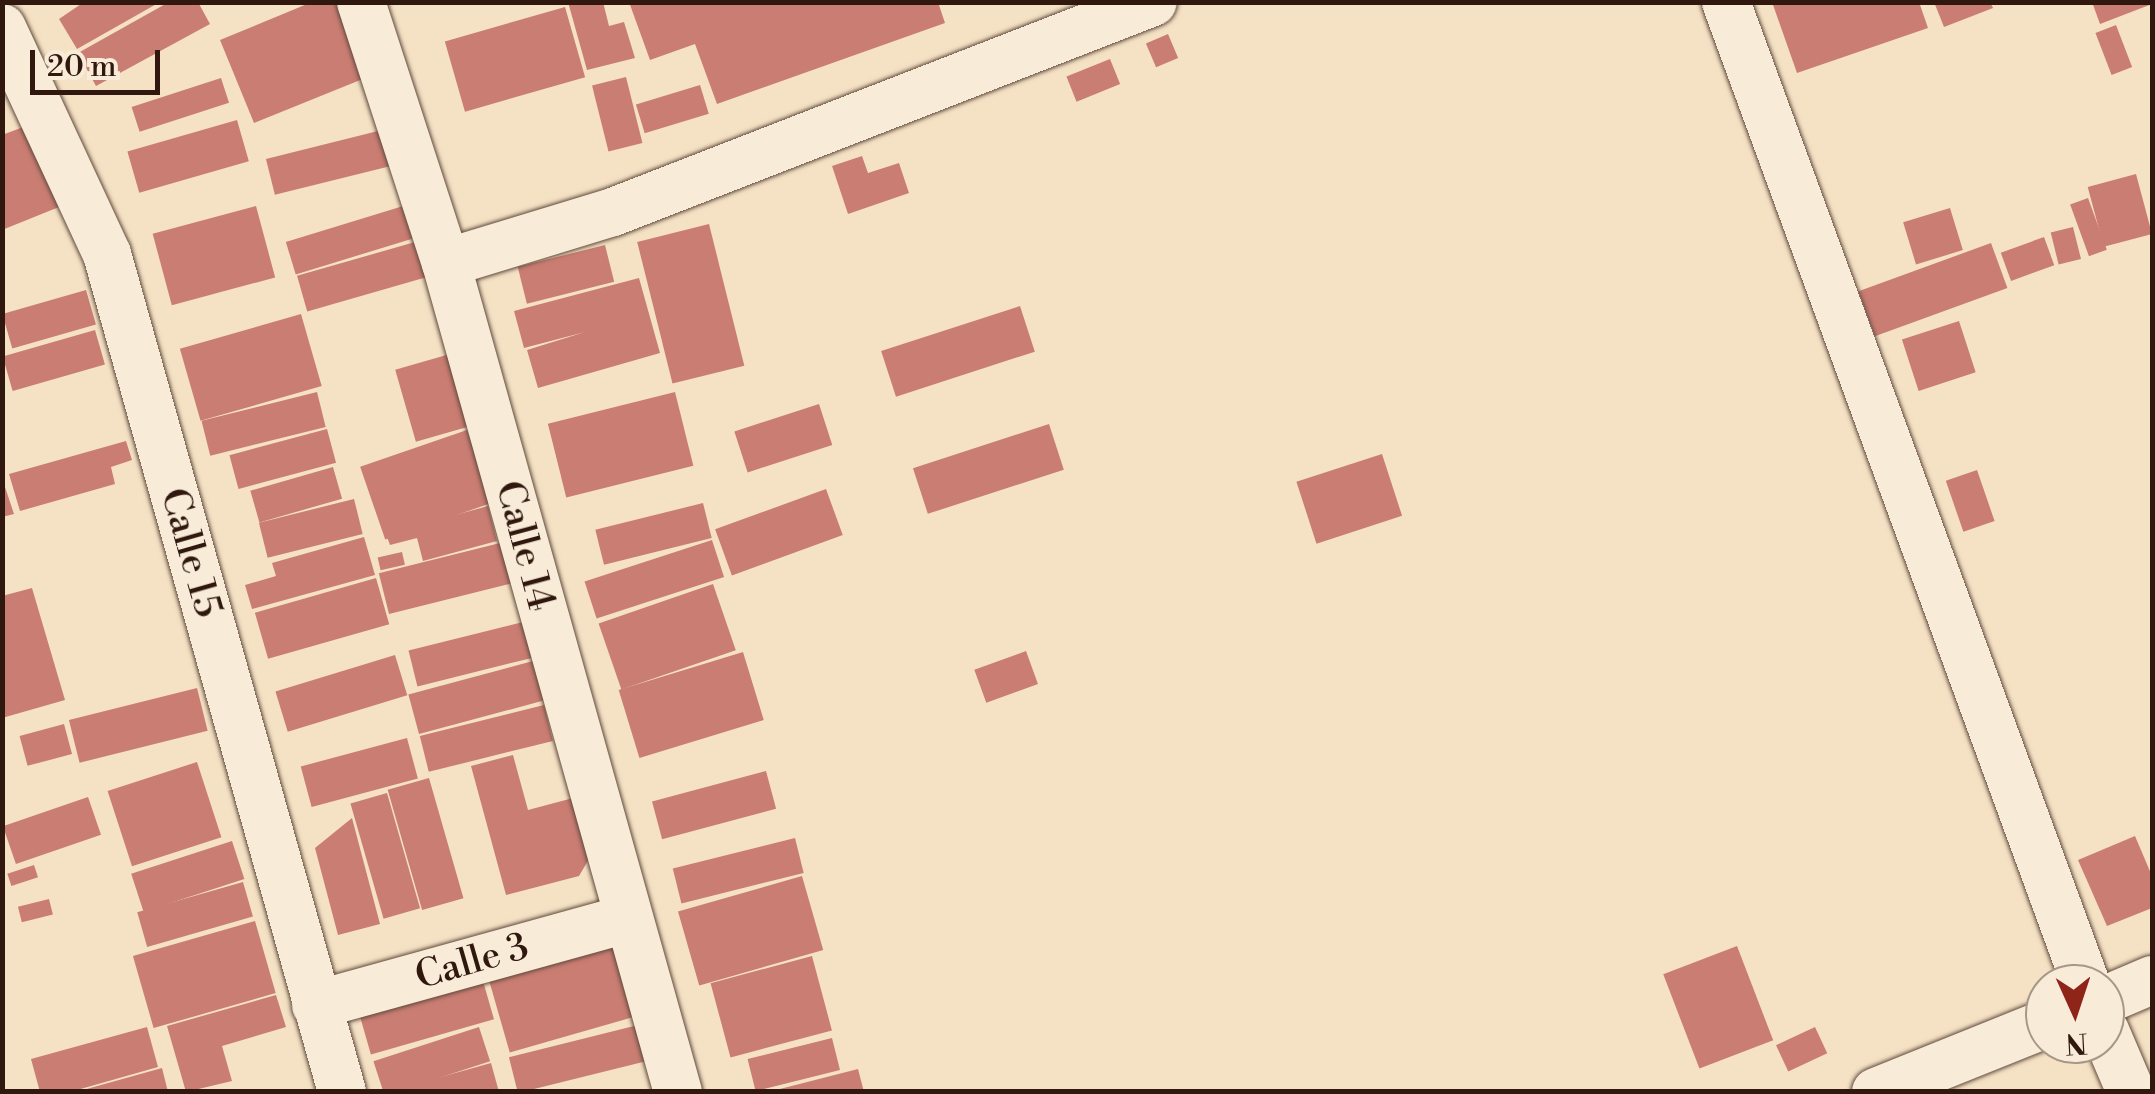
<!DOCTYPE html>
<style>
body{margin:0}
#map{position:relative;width:2155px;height:1094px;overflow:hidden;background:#f5e2c5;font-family:"Libre Bodoni",serif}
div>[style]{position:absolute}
.building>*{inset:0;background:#ca7d73;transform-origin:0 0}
.roads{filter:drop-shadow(0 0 2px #614a3c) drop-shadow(0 0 2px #614a3c)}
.minor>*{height:48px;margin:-24px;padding:0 24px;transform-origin:24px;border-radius:24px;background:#f8ecd9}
span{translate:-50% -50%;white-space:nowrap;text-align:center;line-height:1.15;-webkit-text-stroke:8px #f8ecd9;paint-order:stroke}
.street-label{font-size:38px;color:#30180f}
.frame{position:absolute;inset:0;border:5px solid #30180f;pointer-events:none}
.north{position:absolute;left:2025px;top:964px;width:100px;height:100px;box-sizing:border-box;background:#f8ecd9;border:2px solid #a89788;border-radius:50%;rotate:177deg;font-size:28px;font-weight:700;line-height:40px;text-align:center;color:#30180f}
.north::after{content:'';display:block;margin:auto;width:35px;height:45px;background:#8f2418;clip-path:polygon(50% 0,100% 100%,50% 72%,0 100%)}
.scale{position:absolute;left:30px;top:50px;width:130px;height:45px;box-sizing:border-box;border:5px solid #30180f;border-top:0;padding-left:12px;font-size:30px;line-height:35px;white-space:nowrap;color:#30180f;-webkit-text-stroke:8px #f8ecd9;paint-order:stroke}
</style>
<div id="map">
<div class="building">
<i style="clip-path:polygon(84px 2px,160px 2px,77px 49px,59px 19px)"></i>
<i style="clip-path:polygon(169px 2px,198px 2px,210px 24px,96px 86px,78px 53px)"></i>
<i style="clip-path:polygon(312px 2px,353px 2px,380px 72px,254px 123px,220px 40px)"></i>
<i style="clip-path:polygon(568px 2px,603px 2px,609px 26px,624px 22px,635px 58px,587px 70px)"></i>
<i style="clip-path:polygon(629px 2px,938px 2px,945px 23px,717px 104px,695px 44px,650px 60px)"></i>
<i style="clip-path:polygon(1772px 2px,1919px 2px,1928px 28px,1797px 73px)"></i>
<i style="clip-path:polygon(1934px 2px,1990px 2px,1993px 8px,1944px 27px)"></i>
<i style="clip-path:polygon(2092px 2px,2152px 2px,2152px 4px,2100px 24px)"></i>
<i style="left:565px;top:7px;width:73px;height:125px;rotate:74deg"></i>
<i style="left:2116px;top:25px;width:45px;height:22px;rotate:69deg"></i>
<i style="left:1168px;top:34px;width:26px;height:24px;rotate:67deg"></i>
<i style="left:1110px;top:59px;width:27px;height:47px;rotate:68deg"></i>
<i style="left:626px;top:77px;width:68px;height:35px;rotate:76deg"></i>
<i style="left:221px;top:78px;width:26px;height:94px;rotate:72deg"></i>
<i style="left:700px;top:85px;width:30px;height:67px;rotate:73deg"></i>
<i style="left:237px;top:120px;width:43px;height:114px;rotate:74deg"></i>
<i style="clip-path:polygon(26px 126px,59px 207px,2px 230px,2px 135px)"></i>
<i style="left:394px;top:127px;width:37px;height:132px;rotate:76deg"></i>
<i style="clip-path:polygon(862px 156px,868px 173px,899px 163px,909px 193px,848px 214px,832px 166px)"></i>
<i style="left:2136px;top:174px;width:62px;height:50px;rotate:75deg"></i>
<i style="left:2088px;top:198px;width:55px;height:19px;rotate:70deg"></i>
<i style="left:413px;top:203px;width:34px;height:133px;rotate:73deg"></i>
<i style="left:256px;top:206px;width:74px;height:107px;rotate:75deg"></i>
<i style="left:1950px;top:208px;width:44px;height:49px;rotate:73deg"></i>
<i style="left:709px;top:224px;width:146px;height:74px;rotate:76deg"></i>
<i style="left:2073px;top:227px;width:33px;height:23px;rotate:76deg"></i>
<i style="left:2044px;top:237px;width:30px;height:46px;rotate:70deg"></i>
<i style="left:422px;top:240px;width:37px;height:130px;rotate:74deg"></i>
<i style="left:1991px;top:243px;width:48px;height:141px;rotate:70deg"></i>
<i style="left:605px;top:245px;width:38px;height:90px;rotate:76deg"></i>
<i style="clip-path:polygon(639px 278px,660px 353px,538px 388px,527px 350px,585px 332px,524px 348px,514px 311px)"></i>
<i style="left:86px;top:290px;width:36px;height:87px;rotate:74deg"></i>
<i style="left:1020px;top:306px;width:48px;height:146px;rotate:72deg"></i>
<i style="left:301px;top:314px;width:75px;height:126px;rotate:74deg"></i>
<i style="left:1959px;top:321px;width:54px;height:60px;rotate:72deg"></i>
<i style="left:95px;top:330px;width:36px;height:96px;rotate:74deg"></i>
<i style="left:450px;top:354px;width:75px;height:57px;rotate:74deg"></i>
<i style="left:317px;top:392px;width:36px;height:119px;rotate:76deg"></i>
<i style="left:675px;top:392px;width:76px;height:131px;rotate:76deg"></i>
<i style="left:819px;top:404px;width:43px;height:89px;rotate:72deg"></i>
<i style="left:1049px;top:424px;width:48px;height:143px;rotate:72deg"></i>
<i style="left:327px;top:429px;width:35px;height:101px;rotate:75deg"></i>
<i style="left:467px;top:430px;width:77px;height:113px;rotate:71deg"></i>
<i style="clip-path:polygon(126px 441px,132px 460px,111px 467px,115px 484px,20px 511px,9px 474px)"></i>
<i style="left:1382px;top:454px;width:65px;height:90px;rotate:72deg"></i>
<i style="left:333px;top:467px;width:33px;height:86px;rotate:74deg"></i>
<i style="left:1977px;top:470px;width:54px;height:33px;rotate:71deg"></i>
<i style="clip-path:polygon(2px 478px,14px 514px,2px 517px)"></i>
<i style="left:826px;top:489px;width:49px;height:118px;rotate:70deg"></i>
<i style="left:354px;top:499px;width:36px;height:98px;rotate:76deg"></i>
<i style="left:703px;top:503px;width:36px;height:111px;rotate:76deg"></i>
<i style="clip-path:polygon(488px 506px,497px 541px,423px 561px,417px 538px,390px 545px,386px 534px)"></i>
<i style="clip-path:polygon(364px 537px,375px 575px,252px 609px,245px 585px,276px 576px,272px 563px)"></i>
<i style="left:712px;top:540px;width:39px;height:134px;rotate:72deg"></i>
<i style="left:504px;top:542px;width:42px;height:129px;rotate:76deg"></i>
<i style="left:402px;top:552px;width:13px;height:25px;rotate:77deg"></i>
<i style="left:376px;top:578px;width:48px;height:126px;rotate:74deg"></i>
<i style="left:713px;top:584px;width:70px;height:121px;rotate:71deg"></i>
<i style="clip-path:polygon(32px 588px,65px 700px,2px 718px,2px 596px)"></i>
<i style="left:523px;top:622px;width:37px;height:118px;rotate:76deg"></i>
<i style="left:1026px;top:651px;width:35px;height:55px;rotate:70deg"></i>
<i style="left:743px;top:652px;width:71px;height:130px;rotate:73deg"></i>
<i style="left:395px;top:655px;width:42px;height:125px;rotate:73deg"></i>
<i style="left:533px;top:661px;width:41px;height:129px;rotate:75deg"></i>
<i style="left:197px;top:688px;width:44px;height:132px;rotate:76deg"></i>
<i style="left:544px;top:705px;width:37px;height:128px;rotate:76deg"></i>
<i style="left:64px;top:724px;width:31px;height:46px;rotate:75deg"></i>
<i style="left:407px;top:738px;width:42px;height:110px;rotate:75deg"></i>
<i style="clip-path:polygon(513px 755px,528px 810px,573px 798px,589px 859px,579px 876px,506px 895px,471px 766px)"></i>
<i style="left:197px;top:762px;width:79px;height:94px;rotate:72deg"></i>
<i style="left:766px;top:771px;width:39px;height:118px;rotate:75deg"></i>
<i style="left:429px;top:778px;width:125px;height:43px;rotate:74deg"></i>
<i style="left:387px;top:793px;width:120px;height:38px;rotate:74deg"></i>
<i style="left:88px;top:797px;width:40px;height:90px;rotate:71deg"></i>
<i style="clip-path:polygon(352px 818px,380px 924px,338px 935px,315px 848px)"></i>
<i style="clip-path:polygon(2135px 836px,2152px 876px,2152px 908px,2107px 926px,2078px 860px)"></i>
<i style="left:795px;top:838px;width:36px;height:126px;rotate:76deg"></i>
<i style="left:232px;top:841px;width:40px;height:106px;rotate:72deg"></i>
<i style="left:34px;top:865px;width:13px;height:28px;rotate:72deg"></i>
<i style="left:802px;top:876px;width:77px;height:129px;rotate:74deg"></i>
<i style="left:243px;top:882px;width:36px;height:110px;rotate:74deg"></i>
<i style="left:49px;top:899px;width:16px;height:32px;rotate:76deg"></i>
<i style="left:255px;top:921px;width:75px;height:127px;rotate:74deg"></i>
<i style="left:615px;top:937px;width:82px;height:133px;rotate:74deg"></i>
<i style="left:1737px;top:946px;width:101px;height:79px;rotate:69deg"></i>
<i style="left:812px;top:956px;width:77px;height:105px;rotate:75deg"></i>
<i style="left:481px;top:974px;width:47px;height:128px;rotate:74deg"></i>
<i style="clip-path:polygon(276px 995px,286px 1027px,222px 1046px,232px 1081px,186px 1092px,167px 1026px)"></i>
<i style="left:638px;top:1025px;width:37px;height:133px;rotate:76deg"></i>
<i style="clip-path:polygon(147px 1027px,158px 1067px,70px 1092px,40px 1092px,31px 1059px)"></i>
<i style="left:479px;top:1027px;width:36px;height:111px;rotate:72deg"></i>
<i style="left:1815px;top:1027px;width:29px;height:43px;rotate:65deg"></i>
<i style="left:832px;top:1038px;width:33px;height:87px;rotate:76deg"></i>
<i style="clip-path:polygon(491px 1063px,499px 1092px,394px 1092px,394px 1090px)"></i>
<i style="clip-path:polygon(162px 1068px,168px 1092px,83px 1092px,83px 1090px)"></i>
<i style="clip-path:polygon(858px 1069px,864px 1092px,776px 1092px,776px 1090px)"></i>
</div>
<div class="roads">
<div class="minor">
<i style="left:361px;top:2px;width:274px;rotate:72deg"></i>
<i style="left:446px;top:263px;width:861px;rotate:74.37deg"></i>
<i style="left:1726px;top:2px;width:1046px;rotate:69.87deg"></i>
<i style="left:2px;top:28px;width:249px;rotate:65.1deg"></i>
<i style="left:107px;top:254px;width:870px;rotate:74.33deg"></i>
<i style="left:446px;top:263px;width:175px;rotate:-17deg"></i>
<i style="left:613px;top:212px;width:579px;rotate:-21.25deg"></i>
<i style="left:2105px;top:1000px;width:51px;rotate:-23.1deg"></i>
<i style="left:316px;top:1005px;width:323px;rotate:-15.5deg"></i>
<i style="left:2105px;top:1031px;width:66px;rotate:66.9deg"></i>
<i style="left:1876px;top:1092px;width:182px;rotate:-21.9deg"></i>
</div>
</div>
<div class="street-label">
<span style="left:524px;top:546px;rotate:75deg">Calle 14</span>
<span style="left:190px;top:553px;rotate:74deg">Calle 15</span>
<span style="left:472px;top:962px;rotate:-16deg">Calle 3</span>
</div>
<div class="frame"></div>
<div class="north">N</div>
<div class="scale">20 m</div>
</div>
